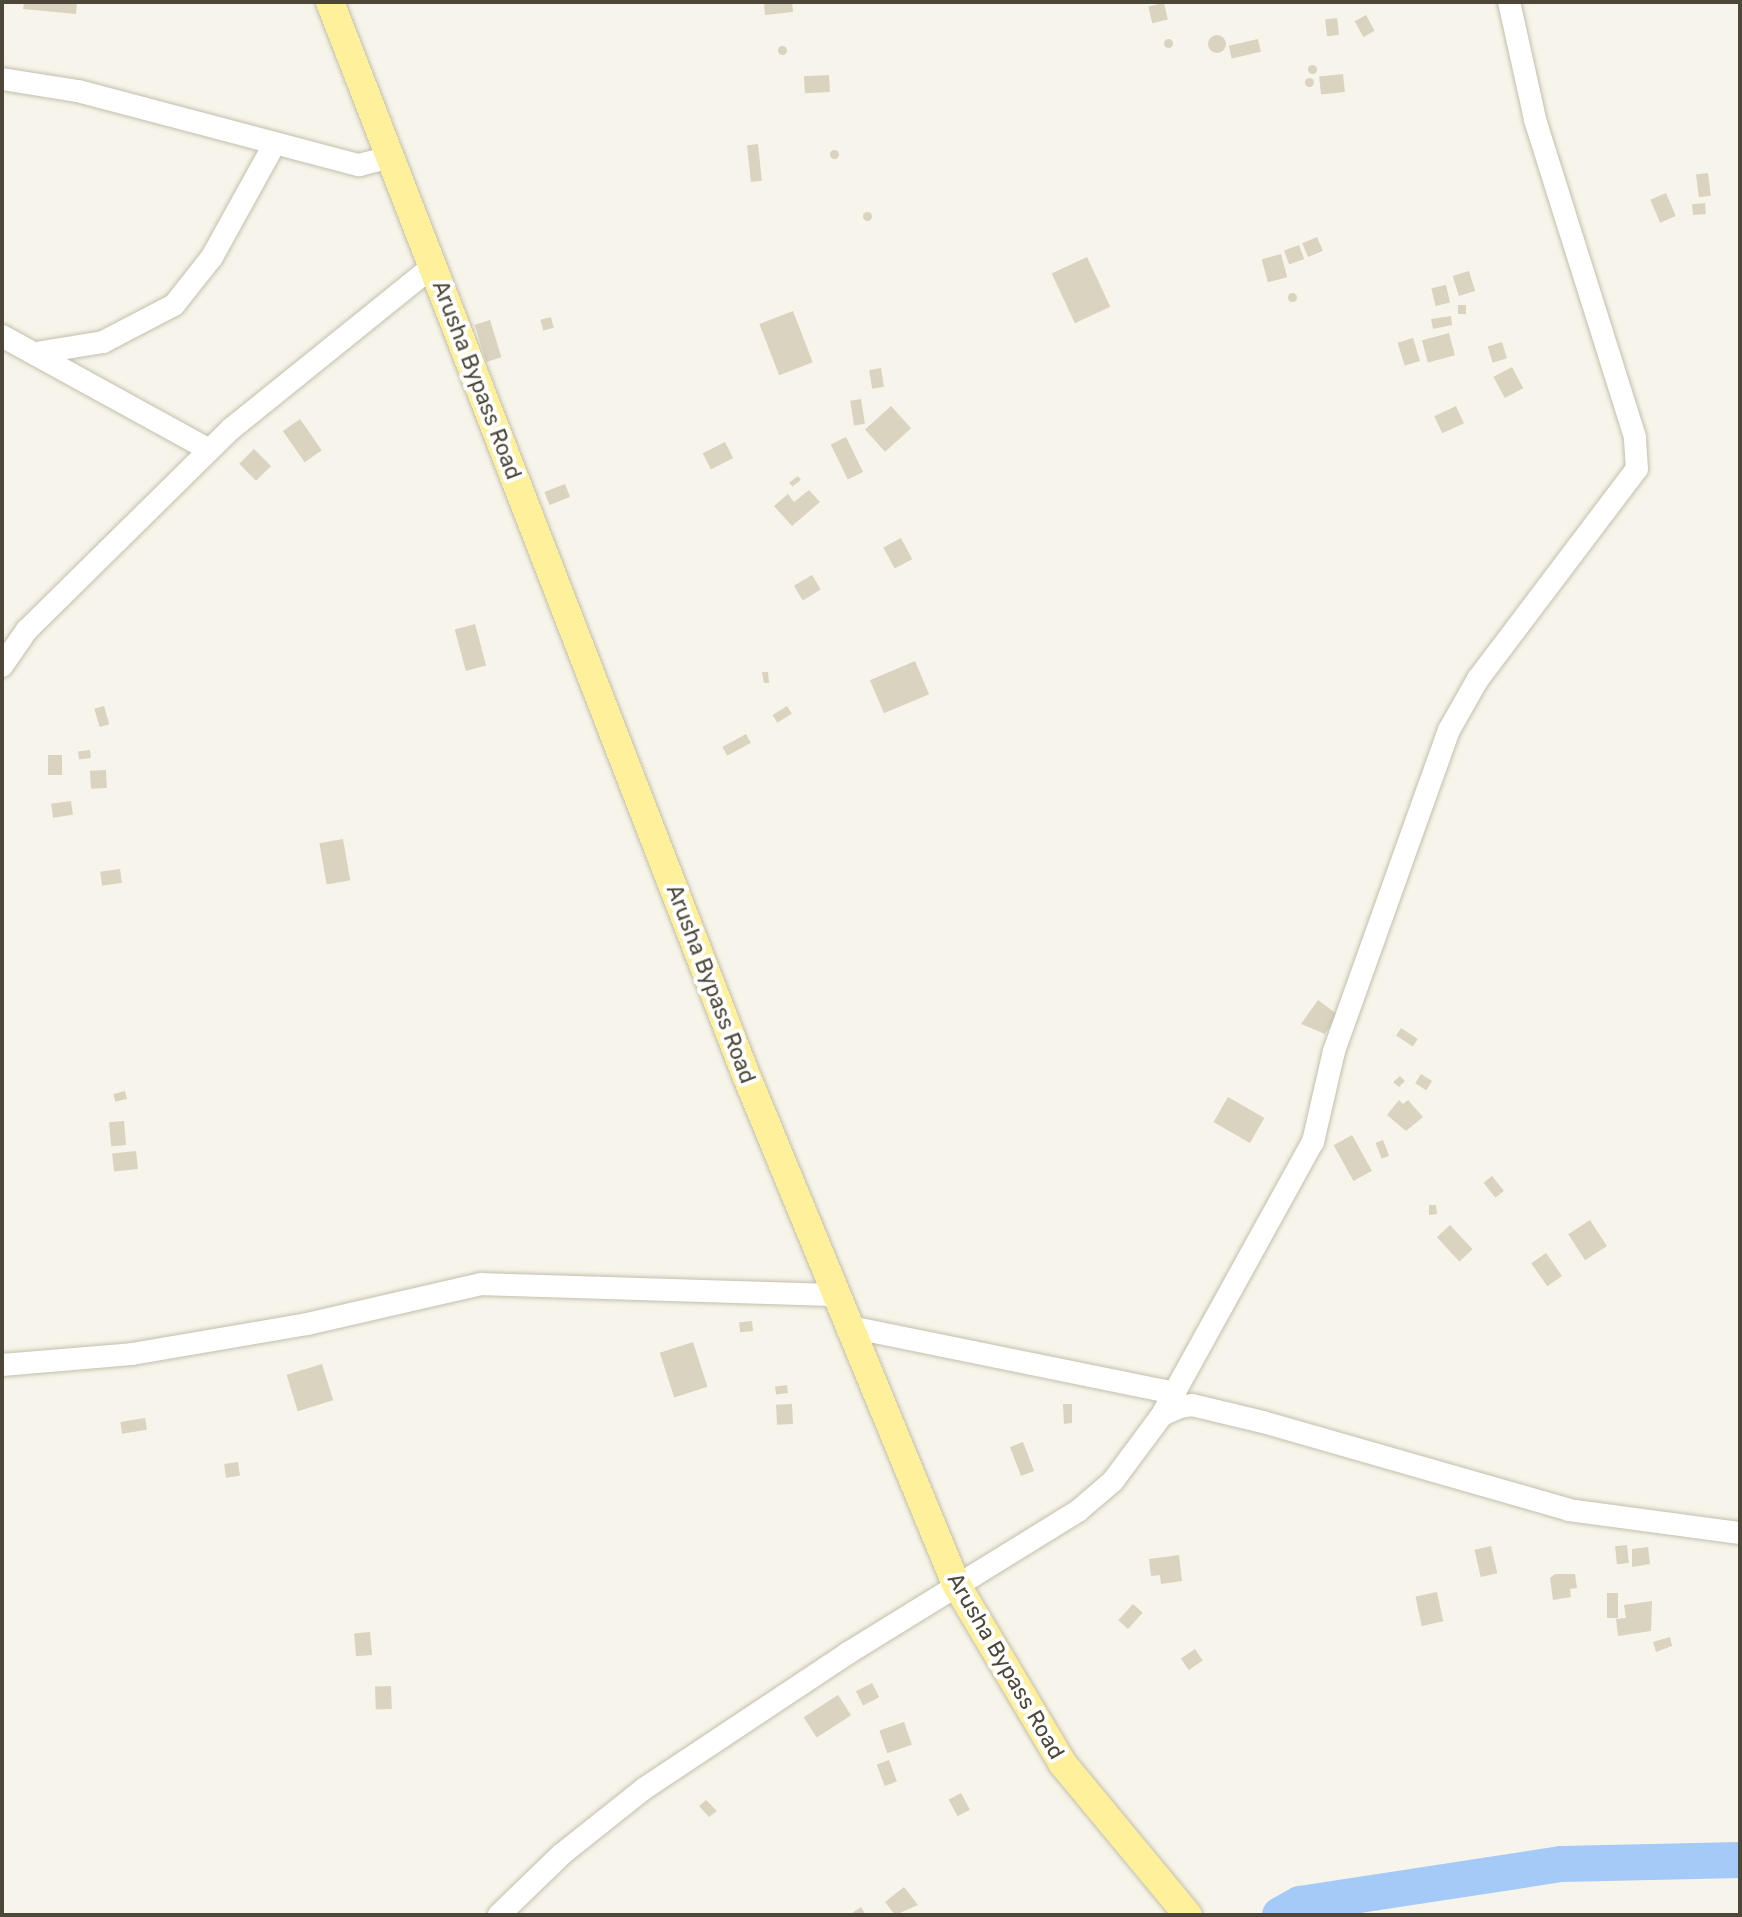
<!DOCTYPE html>
<style>
body{margin:0}
#map{position:relative;width:1742px;height:1917px;overflow:hidden;background:#f7f5eb;font-family:Rubik,sans-serif}
div>[style]{position:absolute}
.river>*{height:36px;margin:-18px;padding:0 18px;transform-origin:18px;border-radius:18px;background:#a4caf7}
.building>*{inset:0;background:#d9d3bf;transform-origin:0 0}
.round{border-radius:50%}
.roads{filter:drop-shadow(0 0 2px #c3bfac) drop-shadow(0 0 2px #c3bfac)}
.minor>*{height:22px;margin:-11px;padding:0 11px;transform-origin:11px;border-radius:11px;background:#fff}
.major>*{height:28px;margin:-14px;padding:0 14px;transform-origin:14px;border-radius:14px;background:#fff09c}
span{translate:-50% -50%;white-space:nowrap;text-align:center;line-height:1.15;-webkit-text-stroke:8px #fff;paint-order:stroke}
.street-label{font-size:22px;color:#4c4738}
.frame{position:absolute;inset:0;border:4px solid #4c4738;pointer-events:none}
</style>
<div id="map">
<div class="river">
<i style="left:1280px;top:1915px;width:23px;rotate:-29deg"></i>
<i style="left:1300px;top:1904px;width:264px;rotate:-8.7deg"></i>
<i style="left:1561px;top:1864px;width:179px;rotate:-1.3deg"></i>
</div>
<div class="building">
<i style="clip-path:polygon(24px 2px,77px 2px,76px 14px,23px 9px)"></i>
<i style="clip-path:polygon(764px 2px,792px 2px,793px 12px,765px 15px)"></i>
<i style="left:1164px;top:3px;width:17px;height:16px;rotate:77deg"></i>
<i style="left:1366px;top:15px;width:18px;height:13px;rotate:61deg"></i>
<i style="left:1337px;top:18px;width:17px;height:12px;rotate:83deg"></i>
<i class="round" style="left:1208px;top:35px;width:18px;height:18px"></i>
<i class="round" style="left:1163.5px;top:38.5px;width:9px;height:9px"></i>
<i style="left:1258px;top:39px;width:13px;height:30px;rotate:77deg"></i>
<i class="round" style="left:777.5px;top:45.5px;width:9px;height:9px"></i>
<i class="round" style="left:1307.5px;top:64.5px;width:9px;height:9px"></i>
<i style="left:1343px;top:74px;width:18px;height:24px;rotate:84deg"></i>
<i style="left:829px;top:75px;width:17px;height:25px;rotate:87deg"></i>
<i class="round" style="left:1304.5px;top:77.5px;width:9px;height:9px"></i>
<i style="left:758px;top:144px;width:37px;height:11px;rotate:84deg"></i>
<i class="round" style="left:829.5px;top:149.5px;width:9px;height:9px"></i>
<i style="left:1708px;top:173px;width:23px;height:12px;rotate:83deg"></i>
<i style="left:1666px;top:193px;width:25px;height:17px;rotate:67deg"></i>
<i style="left:1705px;top:203px;width:11px;height:13px;rotate:85deg"></i>
<i class="round" style="left:862.5px;top:211.5px;width:9px;height:9px"></i>
<i style="left:1317px;top:237px;width:15px;height:16px;rotate:67deg"></i>
<i style="left:1299px;top:245px;width:15px;height:16px;rotate:70deg"></i>
<i style="left:1281px;top:254px;width:24px;height:20px;rotate:75deg"></i>
<i style="left:1087px;top:257px;width:55px;height:39px;rotate:65deg"></i>
<i style="left:1469px;top:271px;width:21px;height:17px;rotate:73deg"></i>
<i style="left:1446px;top:285px;width:18px;height:15px;rotate:77deg"></i>
<i class="round" style="left:1287.5px;top:292.5px;width:9px;height:9px"></i>
<i style="left:1458px;top:305px;width:8px;height:9px"></i>
<i style="left:793px;top:311px;width:55px;height:36px;rotate:69deg"></i>
<i style="clip-path:polygon(1451px 316px,1452px 325px,1433px 329px,1431px 319px)"></i>
<i style="left:551px;top:317px;width:11px;height:11px;rotate:75deg"></i>
<i style="left:490px;top:320px;width:39px;height:16px;rotate:73deg"></i>
<i style="left:1449px;top:333px;width:23px;height:28px;rotate:75deg"></i>
<i style="left:1413px;top:338px;width:24px;height:16px;rotate:73deg"></i>
<i style="left:1502px;top:342px;width:17px;height:15px;rotate:73deg"></i>
<i style="left:1512px;top:367px;width:24px;height:21px;rotate:62deg"></i>
<i style="left:881px;top:368px;width:19px;height:12px;rotate:81deg"></i>
<i style="left:861px;top:399px;width:25px;height:11px;rotate:81deg"></i>
<i style="left:891px;top:406px;width:30px;height:35px;rotate:48deg"></i>
<i style="left:1456px;top:406px;width:19px;height:24px;rotate:65deg"></i>
<i style="left:300px;top:419px;width:38px;height:21px;rotate:55deg"></i>
<i style="left:846px;top:437px;width:39px;height:17px;rotate:64deg"></i>
<i style="left:725px;top:442px;width:18px;height:25px;rotate:63deg"></i>
<i style="left:254px;top:449px;width:24px;height:21px;rotate:45deg"></i>
<i style="left:798px;top:476px;width:5px;height:11px;rotate:53deg"></i>
<i style="left:565px;top:484px;width:14px;height:22px;rotate:69deg"></i>
<i style="clip-path:polygon(809px 490px,820px 502px,792px 526px,774px 506px,788px 494px,794px 502px)"></i>
<i style="left:901px;top:538px;width:24px;height:20px;rotate:62deg"></i>
<i style="left:812px;top:575px;width:17px;height:21px;rotate:59deg"></i>
<i style="left:475px;top:624px;width:43px;height:21px;rotate:75deg"></i>
<i style="left:915px;top:661px;width:36px;height:49px;rotate:67deg"></i>
<i style="clip-path:polygon(762px 672px,768px 672px,769px 683px,764px 683px)"></i>
<i style="left:104px;top:706px;width:19px;height:10px;rotate:74deg"></i>
<i style="left:787px;top:706px;width:9px;height:17px;rotate:58deg"></i>
<i style="left:746px;top:734px;width:10px;height:27px;rotate:61deg"></i>
<i style="left:90px;top:750px;width:8px;height:12px;rotate:83deg"></i>
<i style="left:48px;top:755px;width:14px;height:20px"></i>
<i style="left:106px;top:770px;width:18px;height:16px;rotate:87deg"></i>
<i style="left:71px;top:801px;width:14px;height:20px;rotate:82deg"></i>
<i style="left:343px;top:839px;width:42px;height:24px;rotate:80deg"></i>
<i style="left:120px;top:869px;width:14px;height:20px;rotate:82deg"></i>
<i style="clip-path:polygon(1318px 1000px,1338px 1015px,1325px 1034px,1301px 1024px)"></i>
<i style="left:1401px;top:1028px;width:20px;height:9px;rotate:33deg"></i>
<i style="left:1421px;top:1074px;width:13px;height:11px;rotate:32deg"></i>
<i style="clip-path:polygon(1400px 1076px,1405px 1081px,1399px 1087px,1393px 1082px)"></i>
<i style="left:125px;top:1091px;width:8px;height:12px;rotate:76deg"></i>
<i style="left:1228px;top:1097px;width:42px;height:29px;rotate:30deg"></i>
<i style="clip-path:polygon(1399px 1100px,1403px 1104px,1408px 1100px,1423px 1117px,1406px 1131px,1387px 1115px)"></i>
<i style="left:124px;top:1121px;width:24px;height:15px;rotate:85deg"></i>
<i style="left:1352px;top:1135px;width:41px;height:21px;rotate:61deg"></i>
<i style="left:1383px;top:1140px;width:17px;height:8px;rotate:69deg"></i>
<i style="left:136px;top:1151px;width:18px;height:24px;rotate:84deg"></i>
<i style="left:1492px;top:1176px;width:19px;height:11px;rotate:51deg"></i>
<i style="clip-path:polygon(1429px 1205px,1436px 1205px,1437px 1214px,1429px 1215px)"></i>
<i style="left:1590px;top:1220px;width:31px;height:26px;rotate:57deg"></i>
<i style="left:1450px;top:1225px;width:33px;height:18px;rotate:47deg"></i>
<i style="left:1546px;top:1253px;width:28px;height:18px;rotate:55deg"></i>
<i style="left:752px;top:1321px;width:10px;height:13px;rotate:84deg"></i>
<i style="left:693px;top:1342px;width:47px;height:35px;rotate:72deg"></i>
<i style="left:322px;top:1364px;width:38px;height:37px;rotate:73deg"></i>
<i style="left:787px;top:1385px;width:8px;height:12px;rotate:83deg"></i>
<i style="left:792px;top:1404px;width:20px;height:16px;rotate:87deg"></i>
<i style="clip-path:polygon(1063px 1404px,1072px 1404px,1072px 1423px,1064px 1424px)"></i>
<i style="left:145px;top:1418px;width:12px;height:25px;rotate:81deg"></i>
<i style="left:1023px;top:1442px;width:31px;height:14px;rotate:69deg"></i>
<i style="left:238px;top:1462px;width:14px;height:14px;rotate:82deg"></i>
<i style="left:1627px;top:1545px;width:18px;height:12px;rotate:84deg"></i>
<i style="left:1491px;top:1546px;width:28px;height:17px;rotate:77deg"></i>
<i style="clip-path:polygon(1648px 1547px,1650px 1564px,1632px 1567px,1632px 1549px)"></i>
<i style="clip-path:polygon(1179px 1555px,1182px 1581px,1161px 1584px,1160px 1575px,1151px 1576px,1149px 1559px)"></i>
<i style="clip-path:polygon(1555px 1574px,1575px 1574px,1577px 1588px,1570px 1589px,1571px 1597px,1553px 1600px,1550px 1578px)"></i>
<i style="left:1437px;top:1592px;width:30px;height:22px;rotate:78deg"></i>
<i style="left:1607px;top:1593px;width:11px;height:25px"></i>
<i style="clip-path:polygon(1652px 1601px,1651px 1631px,1618px 1636px,1616px 1619px,1626px 1618px,1624px 1605px)"></i>
<i style="left:1133px;top:1604px;width:13px;height:22px;rotate:42deg"></i>
<i style="left:370px;top:1632px;width:23px;height:16px;rotate:85deg"></i>
<i style="clip-path:polygon(1670px 1637px,1672px 1646px,1656px 1652px,1653px 1642px)"></i>
<i style="left:1195px;top:1649px;width:14px;height:17px;rotate:56deg"></i>
<i style="left:872px;top:1683px;width:16px;height:18px;rotate:63deg"></i>
<i style="left:391px;top:1686px;width:23px;height:16px;rotate:88deg"></i>
<i style="left:838px;top:1695px;width:24px;height:41px;rotate:57deg"></i>
<i style="left:904px;top:1722px;width:24px;height:26px;rotate:71deg"></i>
<i style="left:889px;top:1760px;width:23px;height:13px;rotate:70deg"></i>
<i style="left:961px;top:1793px;width:19px;height:14px;rotate:62deg"></i>
<i style="clip-path:polygon(706px 1800px,717px 1811px,709px 1817px,699px 1806px)"></i>
<i style="clip-path:polygon(904px 1887px,918px 1905px,895px 1915px,885px 1902px)"></i>
<i style="clip-path:polygon(861px 1907px,866px 1915px,849px 1915px)"></i>
</div>
<div class="roads">
<div class="minor">
<i style="left:2px;top:79px;width:77px;rotate:9deg"></i>
<i style="left:78px;top:91px;width:291px;rotate:14.8deg"></i>
<i style="left:359px;top:165px;width:33px;rotate:-14deg"></i>
<i style="left:2px;top:336px;width:236px;rotate:28.8deg"></i>
<i style="left:36px;top:353px;width:68px;rotate:-9.3deg"></i>
<i style="left:103px;top:342px;width:80px;rotate:-27.5deg"></i>
<i style="left:174px;top:305px;width:61px;rotate:-51.6deg"></i>
<i style="left:212px;top:257px;width:130px;rotate:-61.1deg"></i>
<i style="left:2px;top:666px;width:44px;rotate:-55.2deg"></i>
<i style="left:27px;top:630px;width:286px;rotate:-44.6deg"></i>
<i style="left:231px;top:429px;width:260px;rotate:-38.9deg"></i>
<i style="left:850px;top:1327px;width:332px;rotate:11.5deg"></i>
<i style="left:2px;top:1365px;width:130px;rotate:-4.8deg"></i>
<i style="left:132px;top:1354px;width:178px;rotate:-9.7deg"></i>
<i style="left:307px;top:1324px;width:179px;rotate:-12.9deg"></i>
<i style="left:481px;top:1284px;width:356px;rotate:1.8deg"></i>
<i style="left:1162px;top:1415px;width:312px;rotate:-61.1deg"></i>
<i style="left:1313px;top:1142px;width:93px;rotate:-77deg"></i>
<i style="left:1334px;top:1051px;width:341px;rotate:-70.3deg"></i>
<i style="left:1449px;top:730px;width:59px;rotate:-60.4deg"></i>
<i style="left:1478px;top:679px;width:263px;rotate:-52.9deg"></i>
<i style="left:1637px;top:469px;width:32px;rotate:-94deg"></i>
<i style="left:1635px;top:437px;width:333px;rotate:-107.5deg"></i>
<i style="left:1535px;top:119px;width:120px;rotate:-102.5deg"></i>
<i style="left:499px;top:1915px;width:88px;rotate:-44.1deg"></i>
<i style="left:562px;top:1854px;width:106px;rotate:-38.5deg"></i>
<i style="left:645px;top:1788px;width:244px;rotate:-33.6deg"></i>
<i style="left:848px;top:1653px;width:270px;rotate:-31.7deg"></i>
<i style="left:1078px;top:1511px;width:46px;rotate:-40.6deg"></i>
<i style="left:1113px;top:1481px;width:82px;rotate:-53.4deg"></i>
<i style="left:1162px;top:1415px;width:20px;rotate:-24deg"></i>
<i style="left:1180px;top:1407px;width:12px;rotate:-9deg"></i>
<i style="left:1192px;top:1405px;width:73px;rotate:13.5deg"></i>
<i style="left:1263px;top:1422px;width:318px;rotate:16deg"></i>
<i style="left:1569px;top:1510px;width:173px;rotate:7.7deg"></i>
</div>
<div class="major">
<i style="left:330px;top:2px;width:1151px;rotate:68.81deg"></i>
<i style="left:746px;top:1075px;width:551px;rotate:67.58deg"></i>
<i style="left:956px;top:1584px;width:209px;rotate:59.3deg"></i>
<i style="left:1063px;top:1764px;width:196px;rotate:50.4deg"></i>
</div>
</div>
<div class="street-label">
<span style="left:477px;top:380px;rotate:69deg">Arusha Bypass Road</span>
<span style="left:711px;top:984px;rotate:69deg">Arusha Bypass Road</span>
<span style="left:1006px;top:1666px;rotate:60deg">Arusha Bypass Road</span>
</div>
<div class="frame"></div>
</div>
